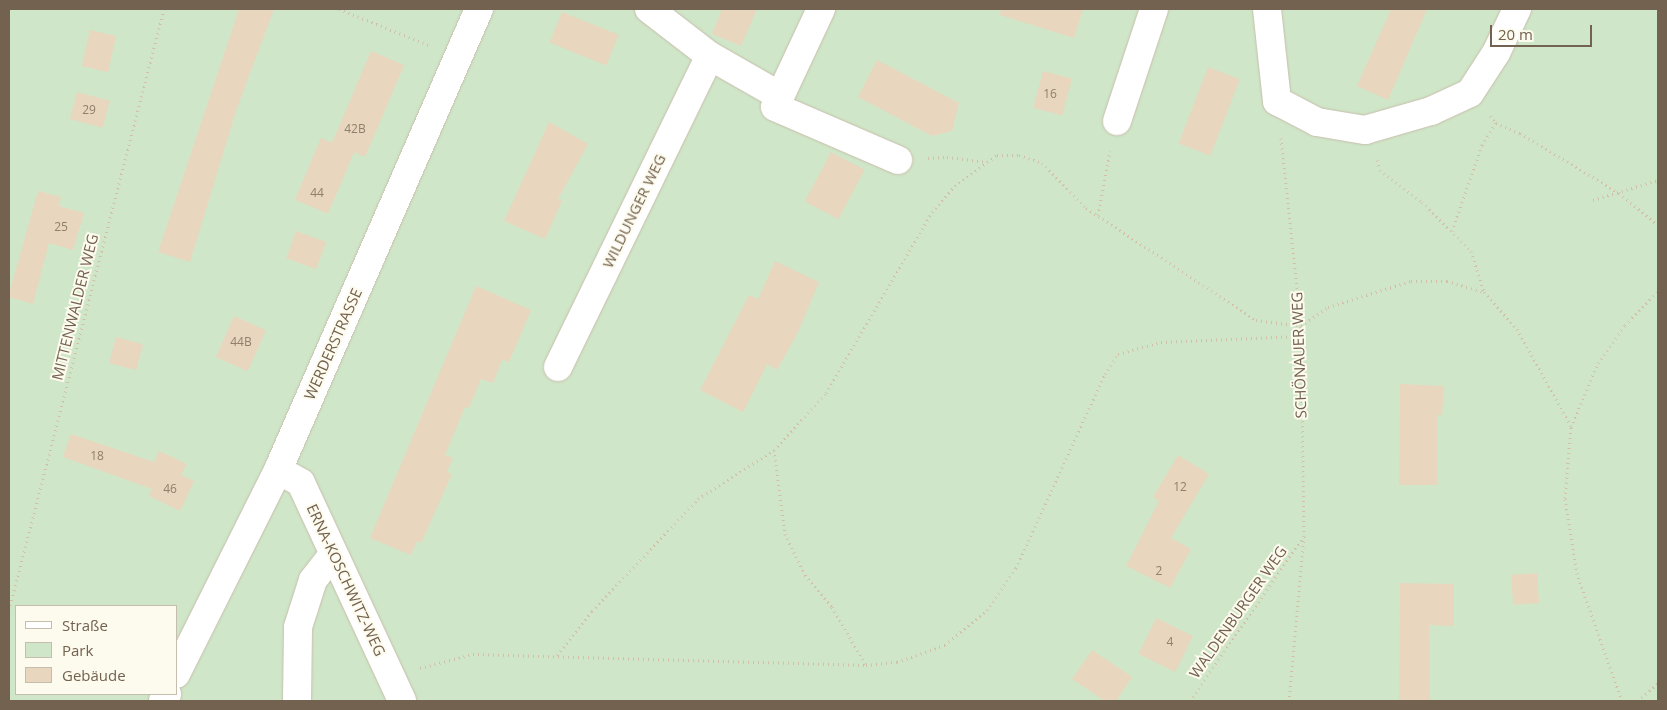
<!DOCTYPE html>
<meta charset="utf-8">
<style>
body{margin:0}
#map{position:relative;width:1667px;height:710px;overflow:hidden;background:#faf6e8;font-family:"Open Sans",sans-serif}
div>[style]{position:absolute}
.green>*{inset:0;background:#cfe7c8}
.building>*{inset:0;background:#e8d6be;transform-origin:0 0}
.path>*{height:3px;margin-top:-1.5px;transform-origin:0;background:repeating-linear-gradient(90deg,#d2bfa6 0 1px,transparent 0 5px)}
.roads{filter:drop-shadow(0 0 1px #c8bead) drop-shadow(0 0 1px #c8bead)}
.minor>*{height:28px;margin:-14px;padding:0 14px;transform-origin:14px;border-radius:14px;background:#fff}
span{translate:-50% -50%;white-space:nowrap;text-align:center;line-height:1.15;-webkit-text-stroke:4px #fdfaee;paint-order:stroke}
.number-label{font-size:12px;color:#907f6b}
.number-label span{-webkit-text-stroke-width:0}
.street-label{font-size:15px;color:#72624f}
.frame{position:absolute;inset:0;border:10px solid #72624f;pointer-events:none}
.legend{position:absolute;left:15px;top:605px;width:162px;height:90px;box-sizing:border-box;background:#fdfaee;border:1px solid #c5bdae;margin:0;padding:6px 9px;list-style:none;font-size:15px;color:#72624f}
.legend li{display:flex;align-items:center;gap:10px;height:25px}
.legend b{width:25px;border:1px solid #c5bdae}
.scale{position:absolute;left:1490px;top:25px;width:102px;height:22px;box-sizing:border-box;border:2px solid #72624f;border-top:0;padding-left:6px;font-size:15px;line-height:18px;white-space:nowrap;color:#72624f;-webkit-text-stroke:4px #fdfaee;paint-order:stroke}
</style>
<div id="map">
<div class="green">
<i style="clip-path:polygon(evenodd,9px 9px,1658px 9px,1658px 701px,9px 701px,9px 9px,16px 606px,176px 606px,176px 694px,16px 694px,16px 606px)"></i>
</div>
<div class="building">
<i style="clip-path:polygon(239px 9px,274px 9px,236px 111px,190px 262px,158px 252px)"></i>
<i style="clip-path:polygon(722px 9px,757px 9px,741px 46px,712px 34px)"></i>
<i style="clip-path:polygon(1001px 9px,1083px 9px,1074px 38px,1000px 15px)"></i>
<i style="clip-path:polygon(1391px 9px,1427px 9px,1388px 100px,1357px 86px)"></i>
<i style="left:562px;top:12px;width:61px;height:33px;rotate:22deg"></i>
<i style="left:90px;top:30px;width:27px;height:37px;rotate:13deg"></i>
<i style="left:371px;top:51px;width:36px;height:100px;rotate:23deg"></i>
<i style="clip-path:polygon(877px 60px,959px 103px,952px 131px,932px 136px,858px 97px)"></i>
<i style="left:1208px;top:67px;width:34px;height:82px;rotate:21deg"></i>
<i style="left:1043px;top:71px;width:30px;height:38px;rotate:15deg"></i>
<i style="left:77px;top:92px;width:34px;height:28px;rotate:15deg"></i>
<i style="clip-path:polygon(549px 122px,588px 144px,558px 199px,562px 201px,545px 239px,504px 221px)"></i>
<i style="left:321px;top:138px;width:36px;height:67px;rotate:23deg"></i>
<i style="left:831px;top:152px;width:38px;height:56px;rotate:28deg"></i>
<i style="clip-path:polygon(38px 191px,61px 197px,59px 206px,84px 213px,73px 250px,49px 243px,33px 304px,9px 297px,9px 294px)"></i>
<i style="left:296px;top:231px;width:32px;height:29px;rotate:20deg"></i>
<i style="clip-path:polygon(775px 261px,819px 282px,798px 332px,777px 370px,767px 364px,743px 412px,700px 390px,749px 295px,758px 299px)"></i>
<i style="clip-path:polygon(476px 286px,531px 310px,509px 362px,502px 360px,493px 383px,481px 379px,469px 408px,465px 407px,445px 455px,453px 458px,447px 472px,452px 474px,421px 543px,417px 541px,411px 555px,370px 538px)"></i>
<i style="left:234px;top:316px;width:35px;height:45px;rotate:24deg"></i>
<i style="left:116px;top:337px;width:28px;height:27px;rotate:15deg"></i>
<i style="clip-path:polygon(1400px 384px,1444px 386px,1442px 415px,1437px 415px,1437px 485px,1399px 485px)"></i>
<i style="clip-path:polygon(71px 434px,154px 462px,159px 451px,187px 464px,181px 475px,194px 481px,180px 511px,149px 496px,152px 489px,63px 457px)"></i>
<i style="clip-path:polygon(1178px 455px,1209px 474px,1171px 538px,1191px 549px,1170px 588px,1126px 566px,1159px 501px,1153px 497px)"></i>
<i style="left:1537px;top:573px;width:30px;height:26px;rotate:86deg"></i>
<i style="clip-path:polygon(1400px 583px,1454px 584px,1454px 626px,1429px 625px,1430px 701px,1399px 701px)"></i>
<i style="left:1156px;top:618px;width:41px;height:40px;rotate:26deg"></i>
<i style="clip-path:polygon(1092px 650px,1132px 677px,1116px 701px,1105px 701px,1072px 679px)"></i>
</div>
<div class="path">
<i style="left:339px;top:9px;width:97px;rotate:21.8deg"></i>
<i style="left:1490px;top:116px;width:9px;rotate:49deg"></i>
<i style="left:1496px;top:123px;width:26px;rotate:23deg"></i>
<i style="left:1520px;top:133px;width:116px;rotate:31.2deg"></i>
<i style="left:1619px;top:193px;width:50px;rotate:39.4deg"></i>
<i style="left:1281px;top:138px;width:189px;rotate:83.9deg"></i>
<i style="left:1301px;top:326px;width:210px;rotate:89.2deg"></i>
<i style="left:1304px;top:536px;width:166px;rotate:95.2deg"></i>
<i style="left:928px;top:158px;width:19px;rotate:-3deg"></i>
<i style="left:947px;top:157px;width:39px;rotate:7deg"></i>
<i style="left:1377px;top:160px;width:10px;rotate:73deg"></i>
<i style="left:1380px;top:170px;width:53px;rotate:37.3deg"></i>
<i style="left:1422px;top:202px;width:69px;rotate:45deg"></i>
<i style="left:1471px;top:251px;width:43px;rotate:72.4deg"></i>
<i style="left:1484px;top:292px;width:50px;rotate:48.3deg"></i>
<i style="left:1517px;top:329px;width:111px;rotate:60.9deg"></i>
<i style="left:1593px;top:200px;width:68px;rotate:-17.1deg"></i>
<i style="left:1098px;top:215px;width:65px;rotate:-79.4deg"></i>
<i style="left:1452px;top:231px;width:91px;rotate:-70.8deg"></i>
<i style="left:1482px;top:145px;width:26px;rotate:-58deg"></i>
<i style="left:774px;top:450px;width:85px;rotate:82.5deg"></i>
<i style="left:785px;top:534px;width:46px;rotate:64deg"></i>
<i style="left:805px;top:575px;width:42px;rotate:49.8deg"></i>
<i style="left:832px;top:607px;width:67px;rotate:59.6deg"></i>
<i style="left:9px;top:610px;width:621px;rotate:-75.54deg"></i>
<i style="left:557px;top:655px;width:56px;rotate:-51.5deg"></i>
<i style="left:592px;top:611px;width:154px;rotate:-46.6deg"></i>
<i style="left:698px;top:499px;width:90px;rotate:-32.8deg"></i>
<i style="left:774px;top:450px;width:77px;rotate:-47.6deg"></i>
<i style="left:826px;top:393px;width:210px;rotate:-59.6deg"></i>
<i style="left:932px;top:212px;width:35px;rotate:-49deg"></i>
<i style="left:955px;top:186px;width:52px;rotate:-36.4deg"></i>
<i style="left:997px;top:155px;width:22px"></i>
<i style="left:1019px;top:155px;width:24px;rotate:19deg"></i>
<i style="left:1042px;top:163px;width:63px;rotate:45.6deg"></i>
<i style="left:1086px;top:208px;width:204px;rotate:33.4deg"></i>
<i style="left:1256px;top:320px;width:45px;rotate:7.6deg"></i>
<i style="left:1301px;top:326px;width:33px;rotate:-35deg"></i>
<i style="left:1328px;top:307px;width:87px;rotate:-17.4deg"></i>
<i style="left:1411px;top:281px;width:36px"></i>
<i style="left:1447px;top:281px;width:39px;rotate:17deg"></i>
<i style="left:420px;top:668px;width:55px;rotate:-14.8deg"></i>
<i style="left:473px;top:654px;width:393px;rotate:1.6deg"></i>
<i style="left:866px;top:665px;width:31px;rotate:-6deg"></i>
<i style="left:897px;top:662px;width:51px;rotate:-19.5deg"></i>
<i style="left:945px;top:645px;width:55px;rotate:-39.8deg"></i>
<i style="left:987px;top:610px;width:51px;rotate:-55.4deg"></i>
<i style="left:1016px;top:568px;width:213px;rotate:-65.4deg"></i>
<i style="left:1105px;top:374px;width:24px;rotate:-57deg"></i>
<i style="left:1118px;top:354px;width:45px;rotate:-15.6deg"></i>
<i style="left:1161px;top:342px;width:139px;rotate:-2.5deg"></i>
<i style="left:1190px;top:701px;width:199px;rotate:-55.4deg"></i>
<i style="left:1622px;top:701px;width:135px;rotate:-109.5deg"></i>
<i style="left:1577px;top:574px;width:77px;rotate:-99deg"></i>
<i style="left:1565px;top:498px;width:71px;rotate:-85.2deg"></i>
<i style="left:1571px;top:427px;width:69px;rotate:-67.1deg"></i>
<i style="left:1598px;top:363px;width:47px;rotate:-54.6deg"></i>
<i style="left:1625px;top:325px;width:47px;rotate:-45.9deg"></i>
<i style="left:1638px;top:701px;width:27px;rotate:-42deg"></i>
</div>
<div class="roads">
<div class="minor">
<i style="left:649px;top:9px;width:77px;rotate:37.6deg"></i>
<i style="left:710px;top:56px;width:81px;rotate:29.7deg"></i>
<i style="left:821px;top:9px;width:108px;rotate:115.1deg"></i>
<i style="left:775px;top:107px;width:134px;rotate:23.3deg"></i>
<i style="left:1267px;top:9px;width:93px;rotate:83.8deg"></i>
<i style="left:1277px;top:101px;width:45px;rotate:27.7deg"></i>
<i style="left:1317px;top:122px;width:49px;rotate:9.5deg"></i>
<i style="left:1365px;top:130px;width:69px;rotate:-16.1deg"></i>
<i style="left:1431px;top:111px;width:43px;rotate:-24.8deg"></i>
<i style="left:1470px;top:93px;width:48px;rotate:-57deg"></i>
<i style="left:1496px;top:53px;width:49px;rotate:-64.5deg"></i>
<i style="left:1117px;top:121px;width:118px;rotate:-71.7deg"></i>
<i style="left:558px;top:367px;width:346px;rotate:-64deg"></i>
<i style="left:278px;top:470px;width:26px;rotate:29deg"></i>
<i style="left:301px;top:483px;width:240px;rotate:65.1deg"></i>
<i style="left:176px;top:674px;width:228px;rotate:-63.4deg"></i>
<i style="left:278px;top:470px;width:503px;rotate:-66.44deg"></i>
<i style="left:163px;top:701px;width:8px;rotate:-60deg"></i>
<i style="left:297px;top:701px;width:74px;rotate:-89.2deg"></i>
<i style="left:298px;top:627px;width:49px;rotate:-72.3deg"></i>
<i style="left:313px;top:580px;width:33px;rotate:-52deg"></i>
</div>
</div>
<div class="number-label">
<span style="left:1050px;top:94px">16</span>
<span style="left:89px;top:110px">29</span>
<span style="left:355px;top:129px">42B</span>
<span style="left:317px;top:193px">44</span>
<span style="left:61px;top:227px">25</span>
<span style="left:241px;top:342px">44B</span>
<span style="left:97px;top:456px">18</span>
<span style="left:1180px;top:487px">12</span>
<span style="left:170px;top:489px">46</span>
<span style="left:1159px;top:571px">2</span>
<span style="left:1170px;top:642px">4</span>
</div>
<div class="street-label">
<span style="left:634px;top:211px;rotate:-64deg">WILDUNGER WEG</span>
<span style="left:75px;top:307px;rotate:-76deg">MITTENWALDER WEG</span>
<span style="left:333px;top:344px;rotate:-66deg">WERDERSTRASSE</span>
<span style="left:1299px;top:355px;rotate:-92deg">SCHÖNAUER WEG</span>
<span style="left:346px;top:580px;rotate:65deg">ERNA-KOSCHWITZ-WEG</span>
<span style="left:1238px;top:612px;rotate:-55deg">WALDENBURGER WEG</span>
</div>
<div class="frame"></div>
<ul class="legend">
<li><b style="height:6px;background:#fff"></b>Straße</li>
<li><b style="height:14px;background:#cfe7c8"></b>Park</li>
<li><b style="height:14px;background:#e8d6be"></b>Gebäude</li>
</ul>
<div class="scale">20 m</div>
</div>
